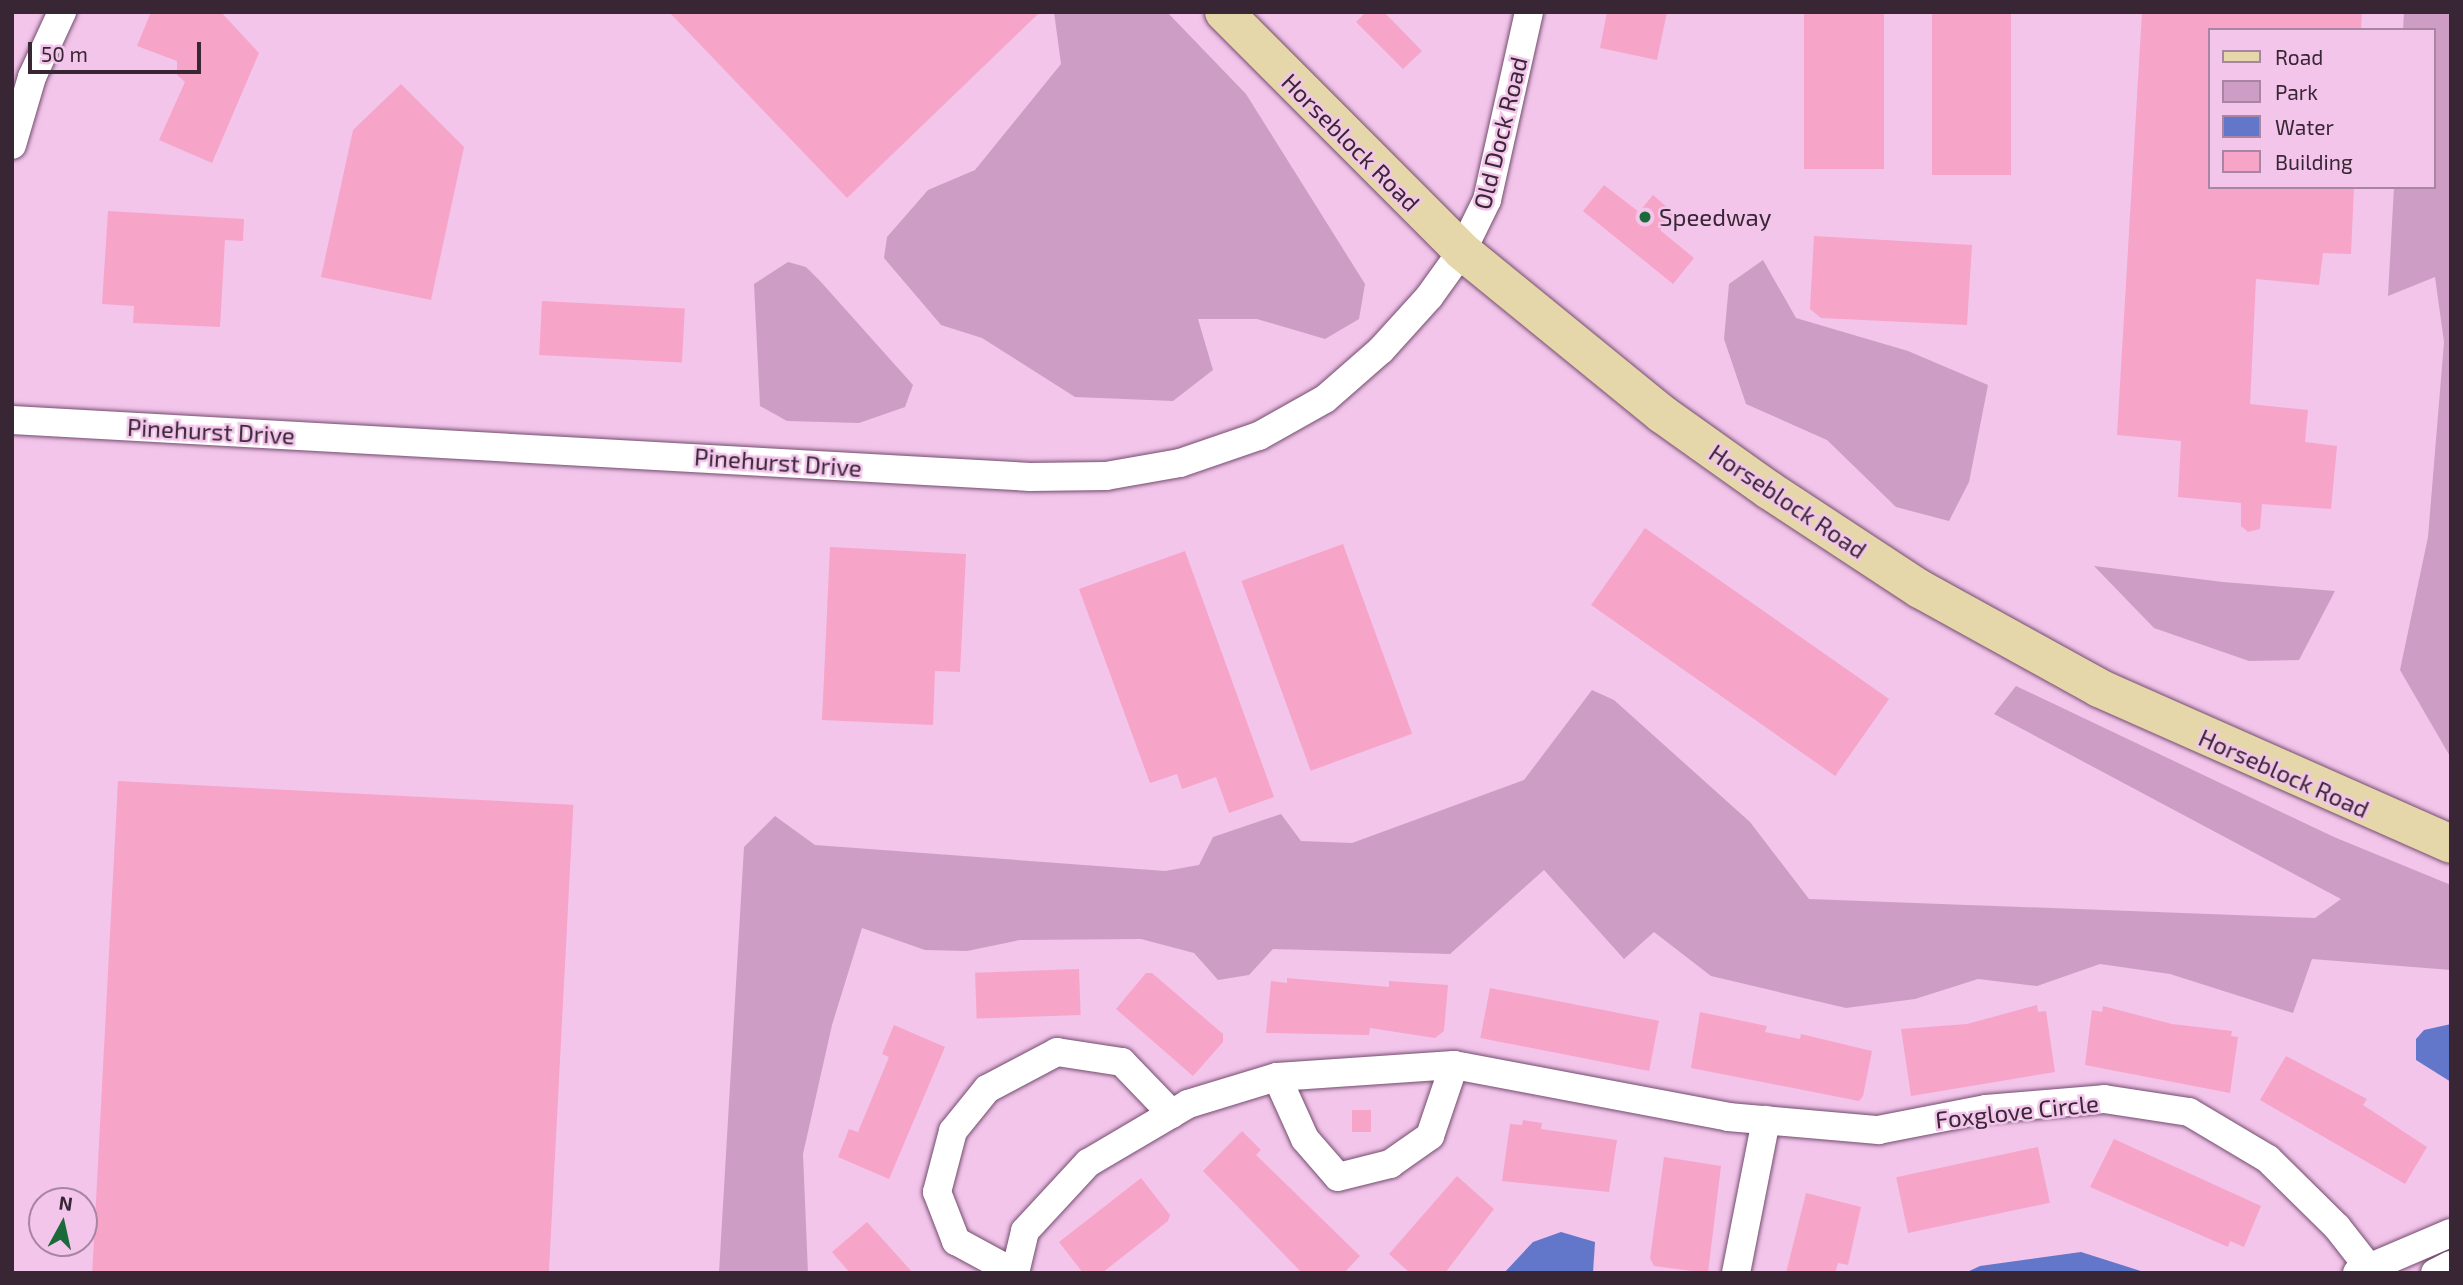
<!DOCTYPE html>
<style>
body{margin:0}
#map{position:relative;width:2463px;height:1285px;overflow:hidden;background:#f3c5eb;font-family:"Exo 2",sans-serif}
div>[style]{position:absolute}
.green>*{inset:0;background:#ce9dc6}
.water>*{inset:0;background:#6276ca}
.building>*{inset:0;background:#f6a5c8;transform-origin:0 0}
.roads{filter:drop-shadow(0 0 2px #744d6e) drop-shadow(0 0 2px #744d6e)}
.street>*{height:28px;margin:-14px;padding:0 14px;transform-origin:14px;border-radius:14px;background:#fff}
.primary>*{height:38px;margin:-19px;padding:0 19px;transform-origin:19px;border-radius:19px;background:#e6d7aa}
.dots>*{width:19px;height:19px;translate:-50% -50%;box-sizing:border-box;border:4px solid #f3c5eb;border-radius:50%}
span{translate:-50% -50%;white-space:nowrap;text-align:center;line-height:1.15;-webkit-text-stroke:5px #f3c5eb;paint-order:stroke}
.street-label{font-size:24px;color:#382635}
.poi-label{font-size:24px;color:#382635}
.left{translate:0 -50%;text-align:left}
.frame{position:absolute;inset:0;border:14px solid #382635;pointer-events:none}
.legend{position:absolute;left:2208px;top:28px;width:228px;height:161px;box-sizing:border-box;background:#f3c5eb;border:2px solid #a885a2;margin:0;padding:9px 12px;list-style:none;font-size:21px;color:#382635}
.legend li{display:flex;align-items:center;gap:14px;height:35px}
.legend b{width:35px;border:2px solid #a885a2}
.north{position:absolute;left:28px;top:1187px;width:70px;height:70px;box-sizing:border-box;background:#f3c5eb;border:2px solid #a885a2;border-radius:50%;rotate:8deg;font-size:19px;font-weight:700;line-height:28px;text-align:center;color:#382635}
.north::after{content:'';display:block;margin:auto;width:24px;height:32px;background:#1b6a3a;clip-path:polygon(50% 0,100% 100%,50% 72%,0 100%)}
.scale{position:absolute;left:28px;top:42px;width:173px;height:32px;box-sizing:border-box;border:4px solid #382635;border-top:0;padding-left:9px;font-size:21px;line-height:24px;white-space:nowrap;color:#382635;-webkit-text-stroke:5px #f3c5eb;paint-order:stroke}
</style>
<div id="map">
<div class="green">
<i style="clip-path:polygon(1054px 12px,1167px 12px,1246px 94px,1365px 284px,1359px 319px,1325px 339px,1257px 319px,1198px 319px,1213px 370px,1173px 401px,1075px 397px,982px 338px,941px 325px,884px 258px,887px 237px,928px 190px,975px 170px,1061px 64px)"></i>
<i style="clip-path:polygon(2404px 12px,2451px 12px,2451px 758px,2400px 670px,2428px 537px,2444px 342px,2435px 277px,2388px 296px,2394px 187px,2433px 187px,2433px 30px,2403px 30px)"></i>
<i style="clip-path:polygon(1763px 260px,1796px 318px,1908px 351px,1988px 385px,1969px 482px,1949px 521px,1896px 507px,1827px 440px,1746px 404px,1724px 339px,1729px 284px)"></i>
<i style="clip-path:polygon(788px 262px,806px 267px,821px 282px,913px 385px,905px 407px,859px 423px,787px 421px,760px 406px,754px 284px)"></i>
<i style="clip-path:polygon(2094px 566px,2223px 582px,2335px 591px,2299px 660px,2249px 661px,2154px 628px)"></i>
<i style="clip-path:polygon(2016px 686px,2334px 837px,2451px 885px,2451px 970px,2312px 959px,2293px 1013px,2170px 974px,2100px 964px,2037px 986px,1978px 979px,1915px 999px,1846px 1008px,1711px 976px,1654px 932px,1624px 959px,1544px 870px,1450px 954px,1273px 949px,1249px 975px,1218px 980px,1194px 953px,1141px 939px,1020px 940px,967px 951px,925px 950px,862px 928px,832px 1025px,803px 1154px,808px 1273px,719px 1273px,744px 847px,775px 816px,815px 845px,1165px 871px,1199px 865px,1213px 837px,1281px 814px,1301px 841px,1352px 843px,1524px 780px,1592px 690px,1614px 700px,1750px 822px,1809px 899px,2315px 918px,2341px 899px,1994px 714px)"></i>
</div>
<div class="water">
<i style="clip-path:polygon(2451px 1024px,2451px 1082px,2416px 1060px,2416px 1039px,2424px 1030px)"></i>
<i style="clip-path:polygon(1561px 1232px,1595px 1242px,1593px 1273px,1504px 1273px,1533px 1242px)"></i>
<i style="clip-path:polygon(2081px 1252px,2147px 1273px,1965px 1273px,1980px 1266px)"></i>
</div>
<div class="building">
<i style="clip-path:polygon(151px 12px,221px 12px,259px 53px,212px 163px,159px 140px,185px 82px,177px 75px,177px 61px,137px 46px)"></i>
<i style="clip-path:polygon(669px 12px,1040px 12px,847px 198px)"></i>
<i style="clip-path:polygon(1366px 12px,1384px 12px,1422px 51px,1403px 69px,1356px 22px)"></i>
<i style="clip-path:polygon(1607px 12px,1667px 12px,1657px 60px,1600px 48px)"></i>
<i style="left:1804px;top:12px;width:80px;height:157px"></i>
<i style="left:1932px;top:12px;width:79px;height:163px"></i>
<i style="clip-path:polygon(2142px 12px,2362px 12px,2361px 30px,2209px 30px,2209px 187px,2354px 187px,2351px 254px,2323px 253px,2319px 285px,2256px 279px,2250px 404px,2308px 410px,2305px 442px,2337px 446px,2331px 509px,2262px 504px,2260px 529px,2248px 532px,2241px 526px,2241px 503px,2178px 497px,2181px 441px,2117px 435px)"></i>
<i style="clip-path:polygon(401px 84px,464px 147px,431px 300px,321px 277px,353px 130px)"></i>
<i style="clip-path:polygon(1604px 185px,1639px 212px,1653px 195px,1674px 213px,1660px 230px,1694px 258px,1673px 284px,1583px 211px)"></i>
<i style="clip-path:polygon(108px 211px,244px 219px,243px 241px,225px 240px,220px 327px,133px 323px,134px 306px,102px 304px)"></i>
<i style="clip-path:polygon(1814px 236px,1972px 245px,1967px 325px,1821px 318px,1810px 309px)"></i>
<i style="left:542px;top:301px;width:143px;height:54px;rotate:3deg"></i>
<i style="left:1645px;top:528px;width:298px;height:94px;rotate:35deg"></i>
<i style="left:1343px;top:544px;width:202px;height:108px;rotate:70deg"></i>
<i style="clip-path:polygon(830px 547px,966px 554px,960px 672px,935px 671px,933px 725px,822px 720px)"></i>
<i style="clip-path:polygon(1185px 551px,1274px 797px,1229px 813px,1216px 777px,1182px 789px,1177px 774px,1150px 783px,1079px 589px)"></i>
<i style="left:118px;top:781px;width:456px;height:493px;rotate:3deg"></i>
<i style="left:1079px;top:969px;width:46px;height:104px;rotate:88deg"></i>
<i style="clip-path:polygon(1146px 973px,1152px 973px,1223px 1034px,1223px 1042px,1193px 1076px,1116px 1009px)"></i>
<i style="clip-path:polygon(1287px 978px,1389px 987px,1389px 981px,1448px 985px,1444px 1031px,1435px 1038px,1370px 1028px,1369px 1035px,1266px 1033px,1271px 981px,1287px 983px)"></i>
<i style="left:1490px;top:988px;width:172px;height:51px;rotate:11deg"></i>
<i style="clip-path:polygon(2037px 1005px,2038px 1012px,2046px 1011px,2055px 1072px,1911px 1096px,1901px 1029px,1967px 1024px)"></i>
<i style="clip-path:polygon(2103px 1006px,2172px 1024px,2232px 1031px,2231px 1036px,2238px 1037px,2230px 1093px,2085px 1065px,2092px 1010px,2102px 1012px)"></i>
<i style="clip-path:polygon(1700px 1012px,1767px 1026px,1765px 1032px,1800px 1039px,1801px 1034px,1872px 1051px,1863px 1096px,1859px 1101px,1691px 1068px)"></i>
<i style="clip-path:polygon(894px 1025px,945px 1047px,889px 1179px,838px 1157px,849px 1129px,858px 1132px,889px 1057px,882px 1054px)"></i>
<i style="clip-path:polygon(2286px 1056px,2367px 1099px,2363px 1105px,2427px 1147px,2405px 1184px,2260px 1100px)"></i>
<i style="left:1352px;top:1110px;width:19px;height:22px"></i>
<i style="clip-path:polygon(1523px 1120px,1542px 1123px,1541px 1129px,1617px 1140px,1609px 1192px,1502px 1181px,1510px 1124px,1522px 1125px)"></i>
<i style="clip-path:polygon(1242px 1131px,1261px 1150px,1256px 1155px,1360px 1256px,1344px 1273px,1302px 1273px,1203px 1171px)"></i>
<i style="clip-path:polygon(2114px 1139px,2261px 1206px,2244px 1247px,2230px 1241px,2228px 1247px,2090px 1187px)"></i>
<i style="left:2038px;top:1147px;width:57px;height:145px;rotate:78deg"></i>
<i style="clip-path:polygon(1664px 1157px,1721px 1166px,1708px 1273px,1654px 1266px,1650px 1258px)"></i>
<i style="clip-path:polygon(1457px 1176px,1494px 1209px,1445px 1273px,1410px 1273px,1389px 1254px)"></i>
<i style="clip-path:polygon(1141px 1178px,1170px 1215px,1168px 1221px,1102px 1273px,1083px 1273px,1059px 1242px)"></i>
<i style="clip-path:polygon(1806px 1193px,1861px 1207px,1848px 1265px,1838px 1263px,1835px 1273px,1786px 1273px)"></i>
<i style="clip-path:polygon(867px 1222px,913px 1273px,850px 1273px,832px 1252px)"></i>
</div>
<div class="roads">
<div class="street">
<i style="left:12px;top:145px;width:71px;rotate:-73.6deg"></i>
<i style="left:32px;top:77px;width:72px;rotate:-65.2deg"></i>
<i style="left:12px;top:420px;width:1020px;rotate:3.2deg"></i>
<i style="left:1030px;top:477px;width:76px;rotate:-0.8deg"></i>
<i style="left:1106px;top:476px;width:75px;rotate:-10deg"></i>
<i style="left:1180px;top:463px;width:83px;rotate:-18.9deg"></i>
<i style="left:1259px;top:436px;width:76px;rotate:-29.3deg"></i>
<i style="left:1325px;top:399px;width:74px;rotate:-41.2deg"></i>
<i style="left:1381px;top:350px;width:72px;rotate:-47.8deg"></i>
<i style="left:1429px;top:297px;width:57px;rotate:-54.3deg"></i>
<i style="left:1462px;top:251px;width:57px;rotate:-63.9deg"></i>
<i style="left:1487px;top:200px;width:193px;rotate:-77.4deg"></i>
<i style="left:1277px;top:1077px;width:68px;rotate:65.7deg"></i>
<i style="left:1305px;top:1139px;width:50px;rotate:49deg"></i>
<i style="left:1338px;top:1177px;width:54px;rotate:-14deg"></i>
<i style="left:1390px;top:1164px;width:49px;rotate:-35deg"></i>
<i style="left:1430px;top:1136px;width:75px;rotate:-71.3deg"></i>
<i style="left:1172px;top:1114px;width:72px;rotate:-133.9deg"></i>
<i style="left:1122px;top:1062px;width:66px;rotate:-171.3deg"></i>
<i style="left:1057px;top:1052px;width:79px;rotate:152.1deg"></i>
<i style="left:987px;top:1089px;width:54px;rotate:129deg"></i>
<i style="left:953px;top:1131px;width:63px;rotate:104.7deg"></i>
<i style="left:937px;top:1192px;width:53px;rotate:68.8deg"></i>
<i style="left:956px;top:1241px;width:67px;rotate:28.5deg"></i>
<i style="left:1015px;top:1273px;width:43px;rotate:-76.6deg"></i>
<i style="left:1025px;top:1231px;width:93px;rotate:-47.2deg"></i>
<i style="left:1088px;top:1163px;width:116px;rotate:-30.5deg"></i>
<i style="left:1188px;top:1104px;width:93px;rotate:-16.9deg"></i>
<i style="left:1277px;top:1077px;width:177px;rotate:-3.9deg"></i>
<i style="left:1454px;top:1065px;width:279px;rotate:10.7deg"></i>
<i style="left:1728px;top:1117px;width:151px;rotate:5deg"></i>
<i style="left:1878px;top:1130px;width:110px;rotate:-11deg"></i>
<i style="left:1986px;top:1109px;width:118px;rotate:-4.8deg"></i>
<i style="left:2104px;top:1099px;width:86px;rotate:8.7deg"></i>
<i style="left:2189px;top:1112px;width:92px;rotate:30.7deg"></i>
<i style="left:2268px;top:1159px;width:97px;rotate:44.6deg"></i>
<i style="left:2337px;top:1227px;width:58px;rotate:52deg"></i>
<i style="left:1736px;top:1273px;width:156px;rotate:-78.9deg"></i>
<i style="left:2357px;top:1273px;width:102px;rotate:-23.1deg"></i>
<i style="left:2435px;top:1273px;width:18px;rotate:-27deg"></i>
</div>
<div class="primary">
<i style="left:1224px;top:12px;width:337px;rotate:45.1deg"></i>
<i style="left:1462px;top:251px;width:258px;rotate:39.2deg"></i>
<i style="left:1662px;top:414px;width:131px;rotate:35.4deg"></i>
<i style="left:1769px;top:490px;width:181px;rotate:33.3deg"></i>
<i style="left:1920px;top:589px;width:205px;rotate:28.9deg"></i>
<i style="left:2099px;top:688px;width:385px;rotate:23.9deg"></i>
</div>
</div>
<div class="dots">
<i style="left:1645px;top:217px;background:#1b6a3a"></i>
</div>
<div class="street-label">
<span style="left:1500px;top:133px;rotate:-76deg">Old Dock Road</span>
<span style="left:1351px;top:142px;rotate:45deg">Horseblock Road</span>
<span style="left:211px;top:431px;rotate:3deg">Pinehurst Drive</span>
<span style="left:778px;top:462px;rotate:4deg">Pinehurst Drive</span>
<span style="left:1788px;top:501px;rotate:34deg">Horseblock Road</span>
<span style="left:2284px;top:773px;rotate:24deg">Horseblock Road</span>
<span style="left:2017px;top:1111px;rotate:-6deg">Foxglove Circle</span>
</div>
<div class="poi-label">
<span class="left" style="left:1659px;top:217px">Speedway</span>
</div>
<div class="frame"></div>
<ul class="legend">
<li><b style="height:9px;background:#e6d7aa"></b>Road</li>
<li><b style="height:19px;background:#ce9dc6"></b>Park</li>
<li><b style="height:19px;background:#6276ca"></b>Water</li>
<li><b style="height:19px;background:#f6a5c8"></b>Building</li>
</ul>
<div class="north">N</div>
<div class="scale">50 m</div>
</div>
